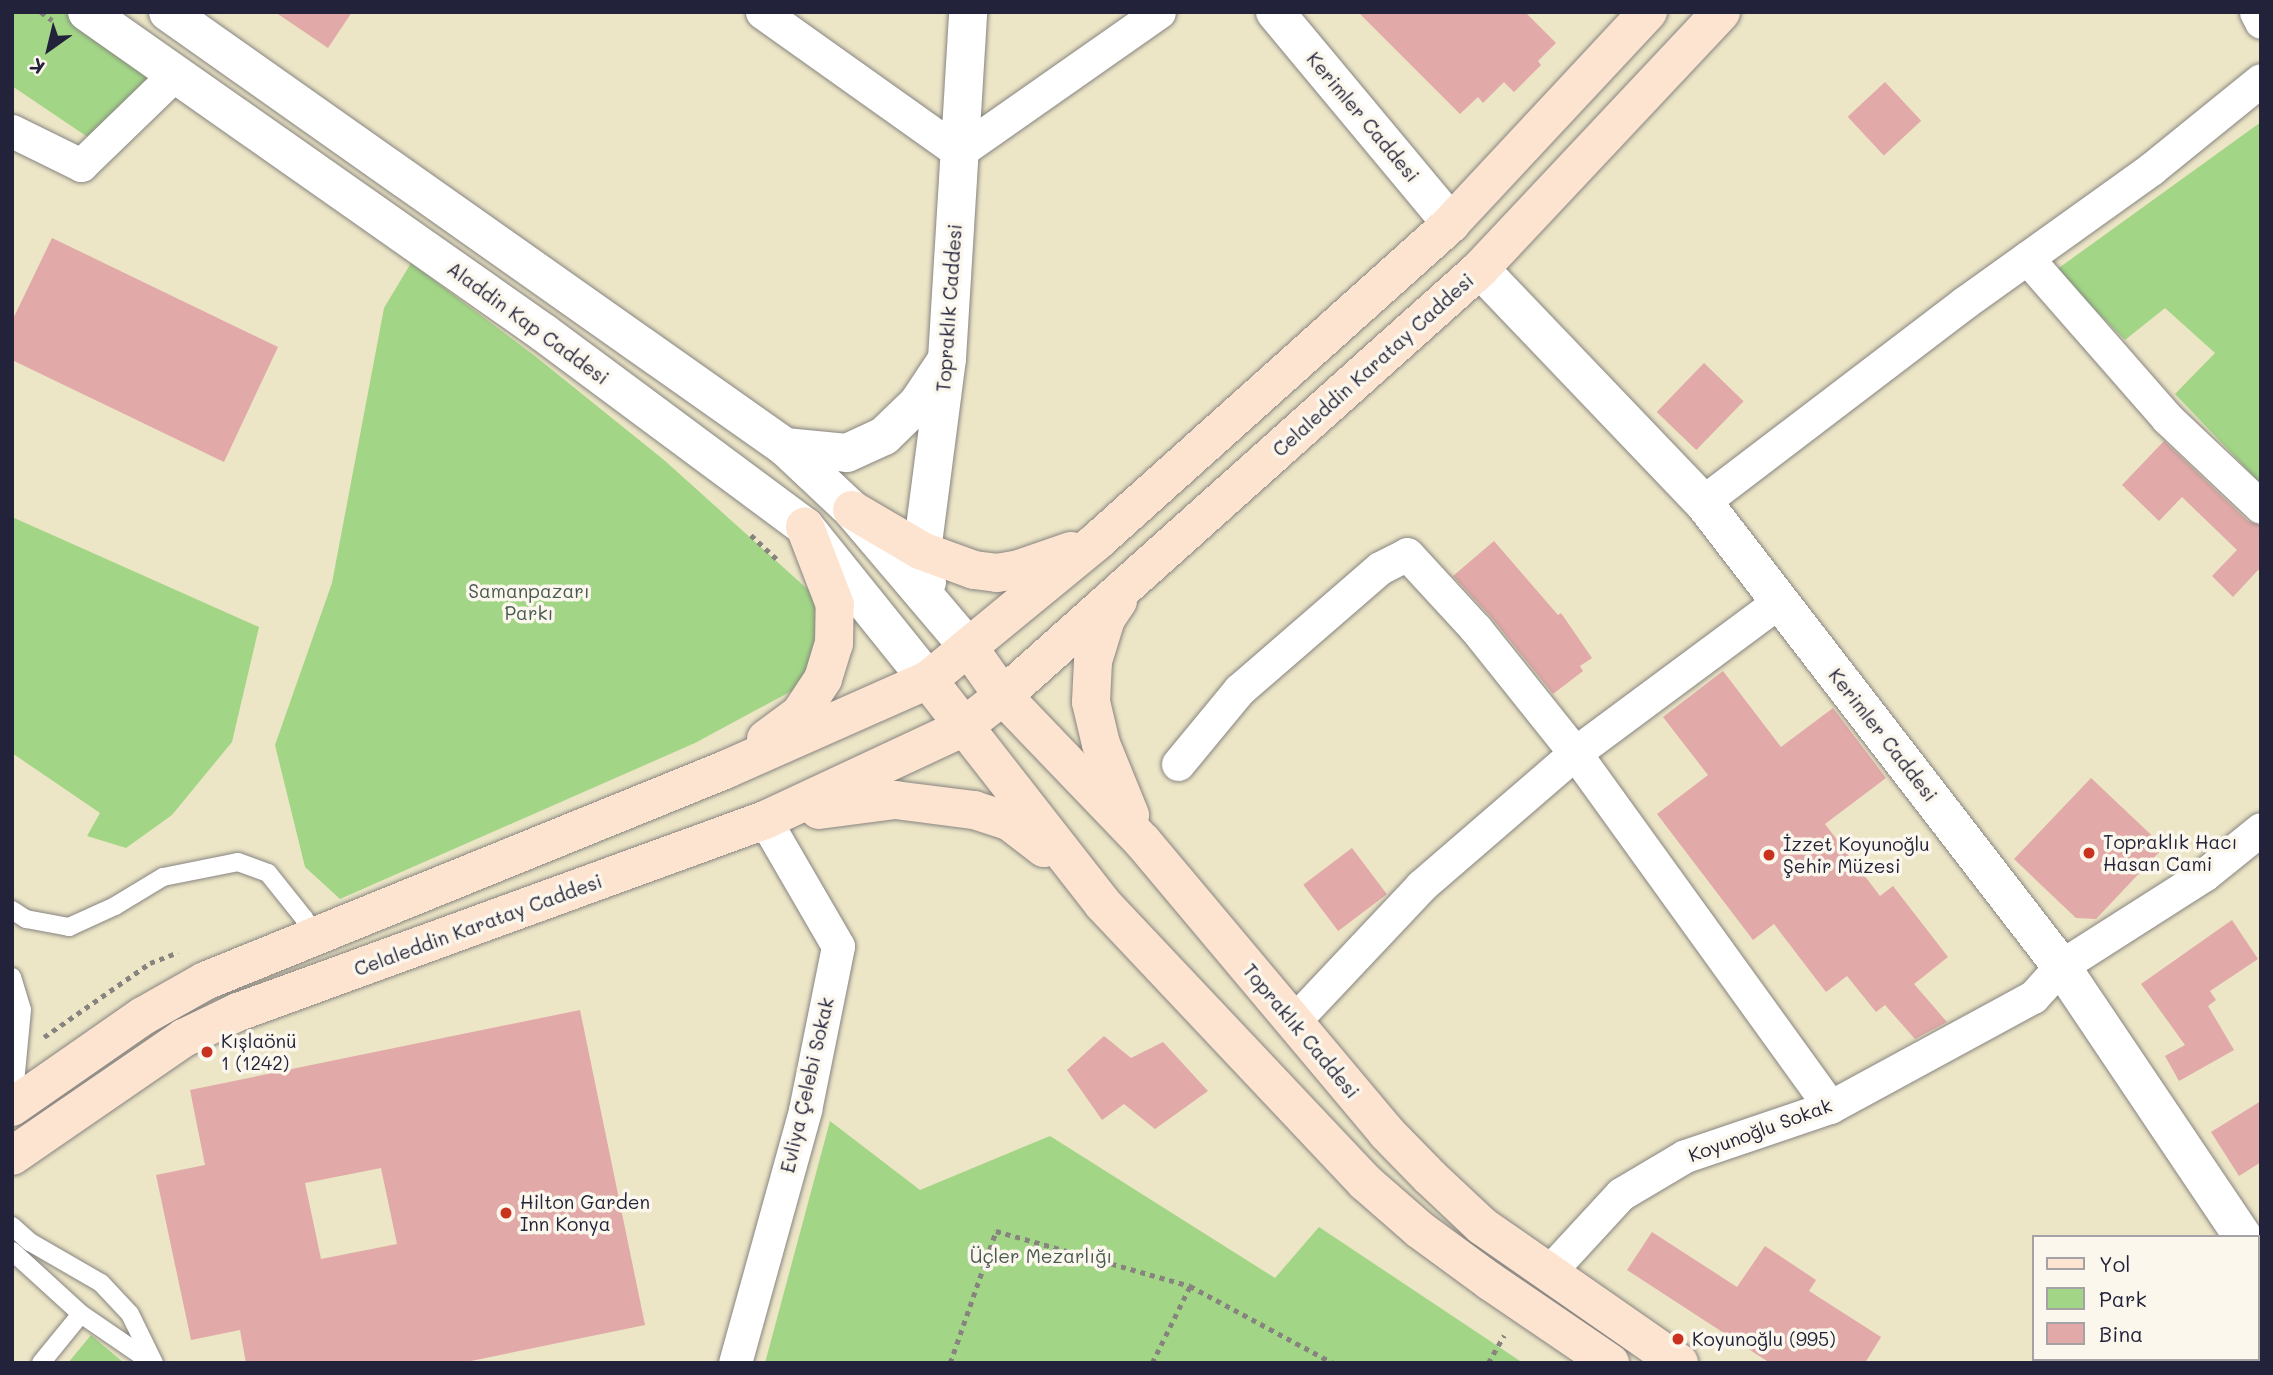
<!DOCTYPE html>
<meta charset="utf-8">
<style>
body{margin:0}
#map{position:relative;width:2273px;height:1375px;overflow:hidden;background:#ece5c6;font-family:Mali,sans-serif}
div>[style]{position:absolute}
.green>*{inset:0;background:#a2d686}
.building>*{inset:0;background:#e1a9a8;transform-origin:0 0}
.path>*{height:4.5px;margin-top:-2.25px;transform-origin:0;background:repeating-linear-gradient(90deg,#878480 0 5px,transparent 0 10px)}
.roads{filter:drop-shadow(0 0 2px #878480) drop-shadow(0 0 2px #878480)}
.service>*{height:18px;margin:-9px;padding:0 9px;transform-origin:9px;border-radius:9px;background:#fff}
.minor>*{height:33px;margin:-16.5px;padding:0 16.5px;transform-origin:16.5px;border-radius:16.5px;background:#fff}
.tertiary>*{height:38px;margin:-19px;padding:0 19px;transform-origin:19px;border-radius:19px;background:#fff}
.secondary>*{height:38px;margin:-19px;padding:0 19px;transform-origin:19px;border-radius:19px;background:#fde4d1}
.dots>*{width:19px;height:19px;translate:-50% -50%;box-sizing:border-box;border:4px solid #fbf7ec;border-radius:50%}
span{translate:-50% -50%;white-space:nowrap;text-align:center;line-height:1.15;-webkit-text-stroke:7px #fbf7ec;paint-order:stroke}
.street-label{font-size:19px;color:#22223b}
.park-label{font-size:19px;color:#485852}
.poi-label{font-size:19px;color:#22223b}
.left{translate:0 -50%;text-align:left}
.frame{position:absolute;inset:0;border:14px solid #22223b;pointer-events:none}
.legend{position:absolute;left:2032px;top:1235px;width:228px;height:126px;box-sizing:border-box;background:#fbf7ec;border:2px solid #a4a2a5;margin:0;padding:9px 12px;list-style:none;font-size:21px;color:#22223b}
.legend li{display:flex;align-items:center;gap:14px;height:35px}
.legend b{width:35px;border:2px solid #a4a2a5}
.north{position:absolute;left:14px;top:14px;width:70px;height:70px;-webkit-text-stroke:5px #fbf7ec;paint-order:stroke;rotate:214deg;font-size:19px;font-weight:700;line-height:28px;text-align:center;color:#22223b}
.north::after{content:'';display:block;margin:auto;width:24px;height:32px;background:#22223b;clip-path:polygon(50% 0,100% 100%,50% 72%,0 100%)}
</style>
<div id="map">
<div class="green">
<i style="clip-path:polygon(12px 12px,82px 12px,160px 66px,101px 146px,12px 86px)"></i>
<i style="clip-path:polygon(2261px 122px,2261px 484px,2175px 394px,2215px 353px,2165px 308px,2125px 340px,2056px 270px)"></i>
<i style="clip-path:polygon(411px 263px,535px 356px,664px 460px,823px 603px,812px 680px,695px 743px,340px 899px,305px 867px,275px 745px,332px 583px,384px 308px)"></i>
<i style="clip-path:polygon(12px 517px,259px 627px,232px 742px,172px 815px,126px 848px,87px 836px,100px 813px,12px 753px)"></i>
<i style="clip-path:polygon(830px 1121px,920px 1190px,1050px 1136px,1275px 1278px,1319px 1227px,1523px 1363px,765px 1363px)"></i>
<i style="clip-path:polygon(91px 1335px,124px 1363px,68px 1363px)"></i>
</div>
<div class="building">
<i style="clip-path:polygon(275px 12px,352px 12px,328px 48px)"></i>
<i style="clip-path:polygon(1358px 12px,1525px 12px,1556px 43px,1538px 61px,1541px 65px,1514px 92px,1504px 82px,1483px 103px,1478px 97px,1460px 114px)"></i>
<i style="left:1885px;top:82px;width:53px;height:51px;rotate:47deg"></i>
<i style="clip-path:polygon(52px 238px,278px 347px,224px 462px,12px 360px,12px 321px)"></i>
<i style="left:1704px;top:363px;width:55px;height:68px;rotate:44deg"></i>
<i style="clip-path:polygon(2164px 441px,2248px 521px,2261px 526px,2261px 572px,2258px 570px,2233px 597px,2212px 576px,2237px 550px,2182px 497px,2159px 521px,2122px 485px)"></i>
<i style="clip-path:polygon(1494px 541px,1558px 615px,1561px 613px,1592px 658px,1580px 666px,1583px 671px,1553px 694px,1491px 617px,1453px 576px)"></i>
<i style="clip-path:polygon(1723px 671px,1781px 747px,1833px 708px,1886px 778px,1825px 824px,1880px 896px,1893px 886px,1948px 957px,1914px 984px,1947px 1022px,1915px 1039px,1885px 1005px,1876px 1012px,1847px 976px,1826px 992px,1774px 924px,1753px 940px,1657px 814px,1708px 775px,1663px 717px)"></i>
<i style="clip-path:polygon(2091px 778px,2164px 847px,2096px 919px,2076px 918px,2014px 859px)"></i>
<i style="left:1352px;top:848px;width:58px;height:61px;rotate:53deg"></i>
<i style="clip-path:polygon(2232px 920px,2258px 959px,2210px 991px,2216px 1000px,2208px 1006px,2234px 1050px,2179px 1081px,2165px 1056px,2185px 1045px,2141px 984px)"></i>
<i style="clip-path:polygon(evenodd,580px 1010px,645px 1325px,461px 1363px,246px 1363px,240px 1330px,191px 1340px,156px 1175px,205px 1165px,190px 1090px,580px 1010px,381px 1168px,397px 1244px,321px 1259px,305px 1183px,381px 1168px)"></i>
<i style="clip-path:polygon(1104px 1036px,1131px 1058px,1163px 1042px,1208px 1091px,1155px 1129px,1124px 1104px,1102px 1120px,1067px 1070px)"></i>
<i style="clip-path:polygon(2261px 1101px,2261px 1162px,2239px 1176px,2211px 1132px)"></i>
<i style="clip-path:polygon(1652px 1232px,1737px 1287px,1765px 1246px,1816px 1280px,1809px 1291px,1881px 1337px,1865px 1363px,1770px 1363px,1627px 1270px)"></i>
</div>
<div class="path">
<i style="left:41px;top:12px;width:14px;rotate:36deg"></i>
<i style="left:751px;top:535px;width:37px;rotate:43deg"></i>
<i style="left:44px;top:1037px;width:129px;rotate:-34.9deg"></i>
<i style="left:150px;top:963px;width:30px;rotate:-21deg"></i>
<i style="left:950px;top:1363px;width:140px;rotate:-70.8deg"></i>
<i style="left:996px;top:1231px;width:202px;rotate:15.8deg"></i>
<i style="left:1190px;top:1286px;width:162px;rotate:28.3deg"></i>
<i style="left:1152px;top:1363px;width:86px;rotate:-63.7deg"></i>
<i style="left:1488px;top:1363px;width:32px;rotate:-60deg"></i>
</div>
<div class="roads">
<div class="service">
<i style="left:12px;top:910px;width:17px;rotate:33deg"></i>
<i style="left:26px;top:919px;width:44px;rotate:10.5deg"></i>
<i style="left:69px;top:927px;width:51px;rotate:-24.5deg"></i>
<i style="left:115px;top:906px;width:56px;rotate:-31.1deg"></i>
<i style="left:163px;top:877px;width:76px;rotate:-11.3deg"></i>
<i style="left:238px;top:862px;width:32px;rotate:20deg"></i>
<i style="left:268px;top:873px;width:58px;rotate:51.3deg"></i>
<i style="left:304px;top:918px;width:19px;rotate:69deg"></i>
<i style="left:12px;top:977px;width:34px;rotate:73deg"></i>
<i style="left:22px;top:1010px;width:94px;rotate:95.5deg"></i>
<i style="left:12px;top:1226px;width:24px;rotate:42deg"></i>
<i style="left:30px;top:1242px;width:82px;rotate:30deg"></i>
<i style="left:101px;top:1283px;width:42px;rotate:46.9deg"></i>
<i style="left:130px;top:1314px;width:55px;rotate:63.9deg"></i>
<i style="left:12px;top:1251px;width:93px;rotate:42.4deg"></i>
<i style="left:81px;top:1314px;width:85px;rotate:34.4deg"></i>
<i style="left:41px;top:1363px;width:63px;rotate:-50.8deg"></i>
</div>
<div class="minor">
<i style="left:762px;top:12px;width:242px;rotate:35.4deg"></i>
<i style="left:959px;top:152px;width:244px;rotate:-35deg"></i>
<i style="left:2256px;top:12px;width:11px;rotate:63deg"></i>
<i style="left:12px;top:131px;width:77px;rotate:26.2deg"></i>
<i style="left:81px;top:165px;width:131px;rotate:-44.1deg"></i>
<i style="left:2027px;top:258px;width:213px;rotate:48.8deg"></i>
<i style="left:2167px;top:418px;width:129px;rotate:43.4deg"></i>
<i style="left:1703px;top:502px;width:328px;rotate:-37.3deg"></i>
<i style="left:1964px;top:303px;width:230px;rotate:-35.6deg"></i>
<i style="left:2151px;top:169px;width:141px;rotate:-39deg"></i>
<i style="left:1178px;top:764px;width:96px;rotate:-50.5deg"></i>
<i style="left:1239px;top:690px;width:186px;rotate:-40.9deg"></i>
<i style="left:1380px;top:568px;width:30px;rotate:-27deg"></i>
<i style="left:1407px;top:554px;width:102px;rotate:47.4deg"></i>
<i style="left:1476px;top:629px;width:159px;rotate:51.4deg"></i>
<i style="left:1575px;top:753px;width:436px;rotate:54.2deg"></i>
<i style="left:1294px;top:1021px;width:185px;rotate:-46.7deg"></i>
<i style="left:1421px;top:886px;width:203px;rotate:-40.8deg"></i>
<i style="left:1575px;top:753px;width:255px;rotate:-36.6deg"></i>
<i style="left:1548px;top:1273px;width:108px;rotate:-47.3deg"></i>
<i style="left:1621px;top:1194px;width:74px;rotate:-30.7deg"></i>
<i style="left:1685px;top:1156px;width:153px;rotate:-18.7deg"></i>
<i style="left:1830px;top:1107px;width:231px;rotate:-28.5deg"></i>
<i style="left:2033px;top:997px;width:42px;rotate:-47.9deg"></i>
<i style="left:2061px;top:966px;width:169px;rotate:-32.5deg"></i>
<i style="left:2204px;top:875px;width:73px;rotate:-38.9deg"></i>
<i style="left:735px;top:1363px;width:263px;rotate:-74.5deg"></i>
<i style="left:805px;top:1110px;width:167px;rotate:-78.6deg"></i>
<i style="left:838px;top:946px;width:146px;rotate:-120.1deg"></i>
</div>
<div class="tertiary">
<i style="left:87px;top:12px;width:558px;rotate:35.08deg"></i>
<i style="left:544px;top:333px;width:325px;rotate:36.6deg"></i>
<i style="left:805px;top:527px;width:196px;rotate:51.2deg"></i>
<i style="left:168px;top:12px;width:755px;rotate:35.18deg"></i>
<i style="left:785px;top:447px;width:92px;rotate:43.2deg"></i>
<i style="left:852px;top:510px;width:181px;rotate:49.7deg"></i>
<i style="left:1275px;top:12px;width:275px;rotate:50.2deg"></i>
<i style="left:1480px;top:269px;width:323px;rotate:46.3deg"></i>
<i style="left:1703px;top:502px;width:586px;rotate:52.35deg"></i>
<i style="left:2061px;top:966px;width:326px;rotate:56.1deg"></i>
<i style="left:785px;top:447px;width:62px;rotate:5.5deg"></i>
<i style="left:847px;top:453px;width:41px;rotate:-24.7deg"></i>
<i style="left:884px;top:436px;width:47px;rotate:-44.1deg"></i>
<i style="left:918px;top:403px;width:47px;rotate:-56.3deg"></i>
<i style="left:927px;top:582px;width:31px;rotate:-99deg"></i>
<i style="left:922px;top:551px;width:194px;rotate:-82.6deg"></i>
<i style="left:947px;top:359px;width:348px;rotate:-86.5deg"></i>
</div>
<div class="secondary">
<i style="left:852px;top:510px;width:81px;rotate:30.4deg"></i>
<i style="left:922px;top:551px;width:55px;rotate:20.1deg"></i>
<i style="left:974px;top:570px;width:23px;rotate:7deg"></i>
<i style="left:997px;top:573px;width:22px;rotate:-10deg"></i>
<i style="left:1019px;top:569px;width:55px;rotate:-19.1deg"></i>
<i style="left:1118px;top:601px;width:22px;rotate:124deg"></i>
<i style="left:1106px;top:619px;width:44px;rotate:107.2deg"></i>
<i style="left:1093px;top:661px;width:41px;rotate:92.8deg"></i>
<i style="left:1091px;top:702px;width:43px;rotate:76.6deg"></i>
<i style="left:1101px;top:744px;width:77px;rotate:67.8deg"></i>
<i style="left:969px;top:648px;width:59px;rotate:54.7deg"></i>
<i style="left:1003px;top:696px;width:202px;rotate:46.2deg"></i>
<i style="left:1143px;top:842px;width:380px;rotate:50deg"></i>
<i style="left:1387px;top:1133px;width:62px;rotate:45.7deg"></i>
<i style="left:1430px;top:1177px;width:71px;rotate:43.3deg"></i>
<i style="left:1482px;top:1226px;width:240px;rotate:34.8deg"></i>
<i style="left:928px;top:680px;width:284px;rotate:52deg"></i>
<i style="left:1103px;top:904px;width:382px;rotate:46.7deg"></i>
<i style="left:1365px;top:1182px;width:73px;rotate:41.1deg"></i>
<i style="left:1420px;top:1230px;width:88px;rotate:36.2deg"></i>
<i style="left:1491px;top:1282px;width:144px;rotate:34.2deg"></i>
<i style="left:766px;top:739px;width:42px;rotate:-36.3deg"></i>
<i style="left:800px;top:714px;width:42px;rotate:-56.7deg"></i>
<i style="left:823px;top:679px;width:37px;rotate:-73deg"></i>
<i style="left:834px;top:644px;width:39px;rotate:-89deg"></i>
<i style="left:835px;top:605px;width:84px;rotate:-111deg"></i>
<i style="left:819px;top:810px;width:77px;rotate:-7.5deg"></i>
<i style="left:895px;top:800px;width:80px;rotate:7.2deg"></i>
<i style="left:974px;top:810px;width:38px;rotate:18deg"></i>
<i style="left:1010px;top:822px;width:43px;rotate:37.4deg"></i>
<i style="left:12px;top:1107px;width:160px;rotate:-34.8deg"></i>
<i style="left:143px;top:1016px;width:71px;rotate:-29.4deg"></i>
<i style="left:205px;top:981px;width:563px;rotate:-22.1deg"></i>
<i style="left:727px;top:769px;width:220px;rotate:-23.9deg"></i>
<i style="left:928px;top:680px;width:217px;rotate:-39.4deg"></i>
<i style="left:1096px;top:542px;width:477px;rotate:-41.9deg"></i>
<i style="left:1451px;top:223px;width:289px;rotate:-47deg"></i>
<i style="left:12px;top:1156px;width:209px;rotate:-34.5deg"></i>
<i style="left:184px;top:1038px;width:60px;rotate:-25.7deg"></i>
<i style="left:238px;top:1012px;width:561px;rotate:-20.02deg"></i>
<i style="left:765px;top:820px;width:217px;rotate:-25deg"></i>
<i style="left:962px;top:728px;width:52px;rotate:-38deg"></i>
<i style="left:1003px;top:696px;width:640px;rotate:-41.83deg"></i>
<i style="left:1480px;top:269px;width:352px;rotate:-46.8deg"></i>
</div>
</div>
<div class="dots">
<i style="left:2089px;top:853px;background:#c8321e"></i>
<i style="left:1769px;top:855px;background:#c8321e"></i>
<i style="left:207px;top:1052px;background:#c8321e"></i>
<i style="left:506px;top:1213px;background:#c8321e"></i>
<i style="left:1678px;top:1339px;background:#c8321e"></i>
</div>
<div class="street-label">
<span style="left:1363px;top:117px;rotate:50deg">Kerimler Caddesi</span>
<span style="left:949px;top:308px;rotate:-86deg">Topraklık Caddesi</span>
<span style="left:528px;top:323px;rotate:36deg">Aladdin Kap Caddesi</span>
<span style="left:1373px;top:365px;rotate:-42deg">Celaleddin Karatay Caddesi</span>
<span style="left:1883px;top:735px;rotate:52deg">Kerimler Caddesi</span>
<span style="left:478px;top:925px;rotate:-20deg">Celaleddin Karatay Caddesi</span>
<span style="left:1301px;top:1031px;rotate:50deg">Topraklık Caddesi</span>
<span style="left:807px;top:1085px;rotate:-77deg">Evliya Çelebi Sokak</span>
<span style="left:1760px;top:1130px;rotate:-20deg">Koyunoğlu Sokak</span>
</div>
<div class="park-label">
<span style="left:529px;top:602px">Samanpazarı<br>Parkı</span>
<span style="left:1041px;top:1256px">Üçler Mezarlığı</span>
</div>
<div class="poi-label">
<span class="left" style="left:2103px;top:853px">Topraklık Hacı<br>Hasan Cami</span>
<span class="left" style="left:1783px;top:855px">İzzet Koyunoğlu<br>Şehir Müzesi</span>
<span class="left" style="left:221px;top:1052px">Kışlaönü<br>1 (1242)</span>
<span class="left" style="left:520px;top:1213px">Hilton Garden<br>Inn Konya</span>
<span class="left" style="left:1692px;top:1339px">Koyunoğlu (995)</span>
</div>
<div class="frame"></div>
<ul class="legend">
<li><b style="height:9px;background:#fde4d1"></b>Yol</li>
<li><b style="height:19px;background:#a2d686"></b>Park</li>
<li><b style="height:19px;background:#e1a9a8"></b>Bina</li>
</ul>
<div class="north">K</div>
</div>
